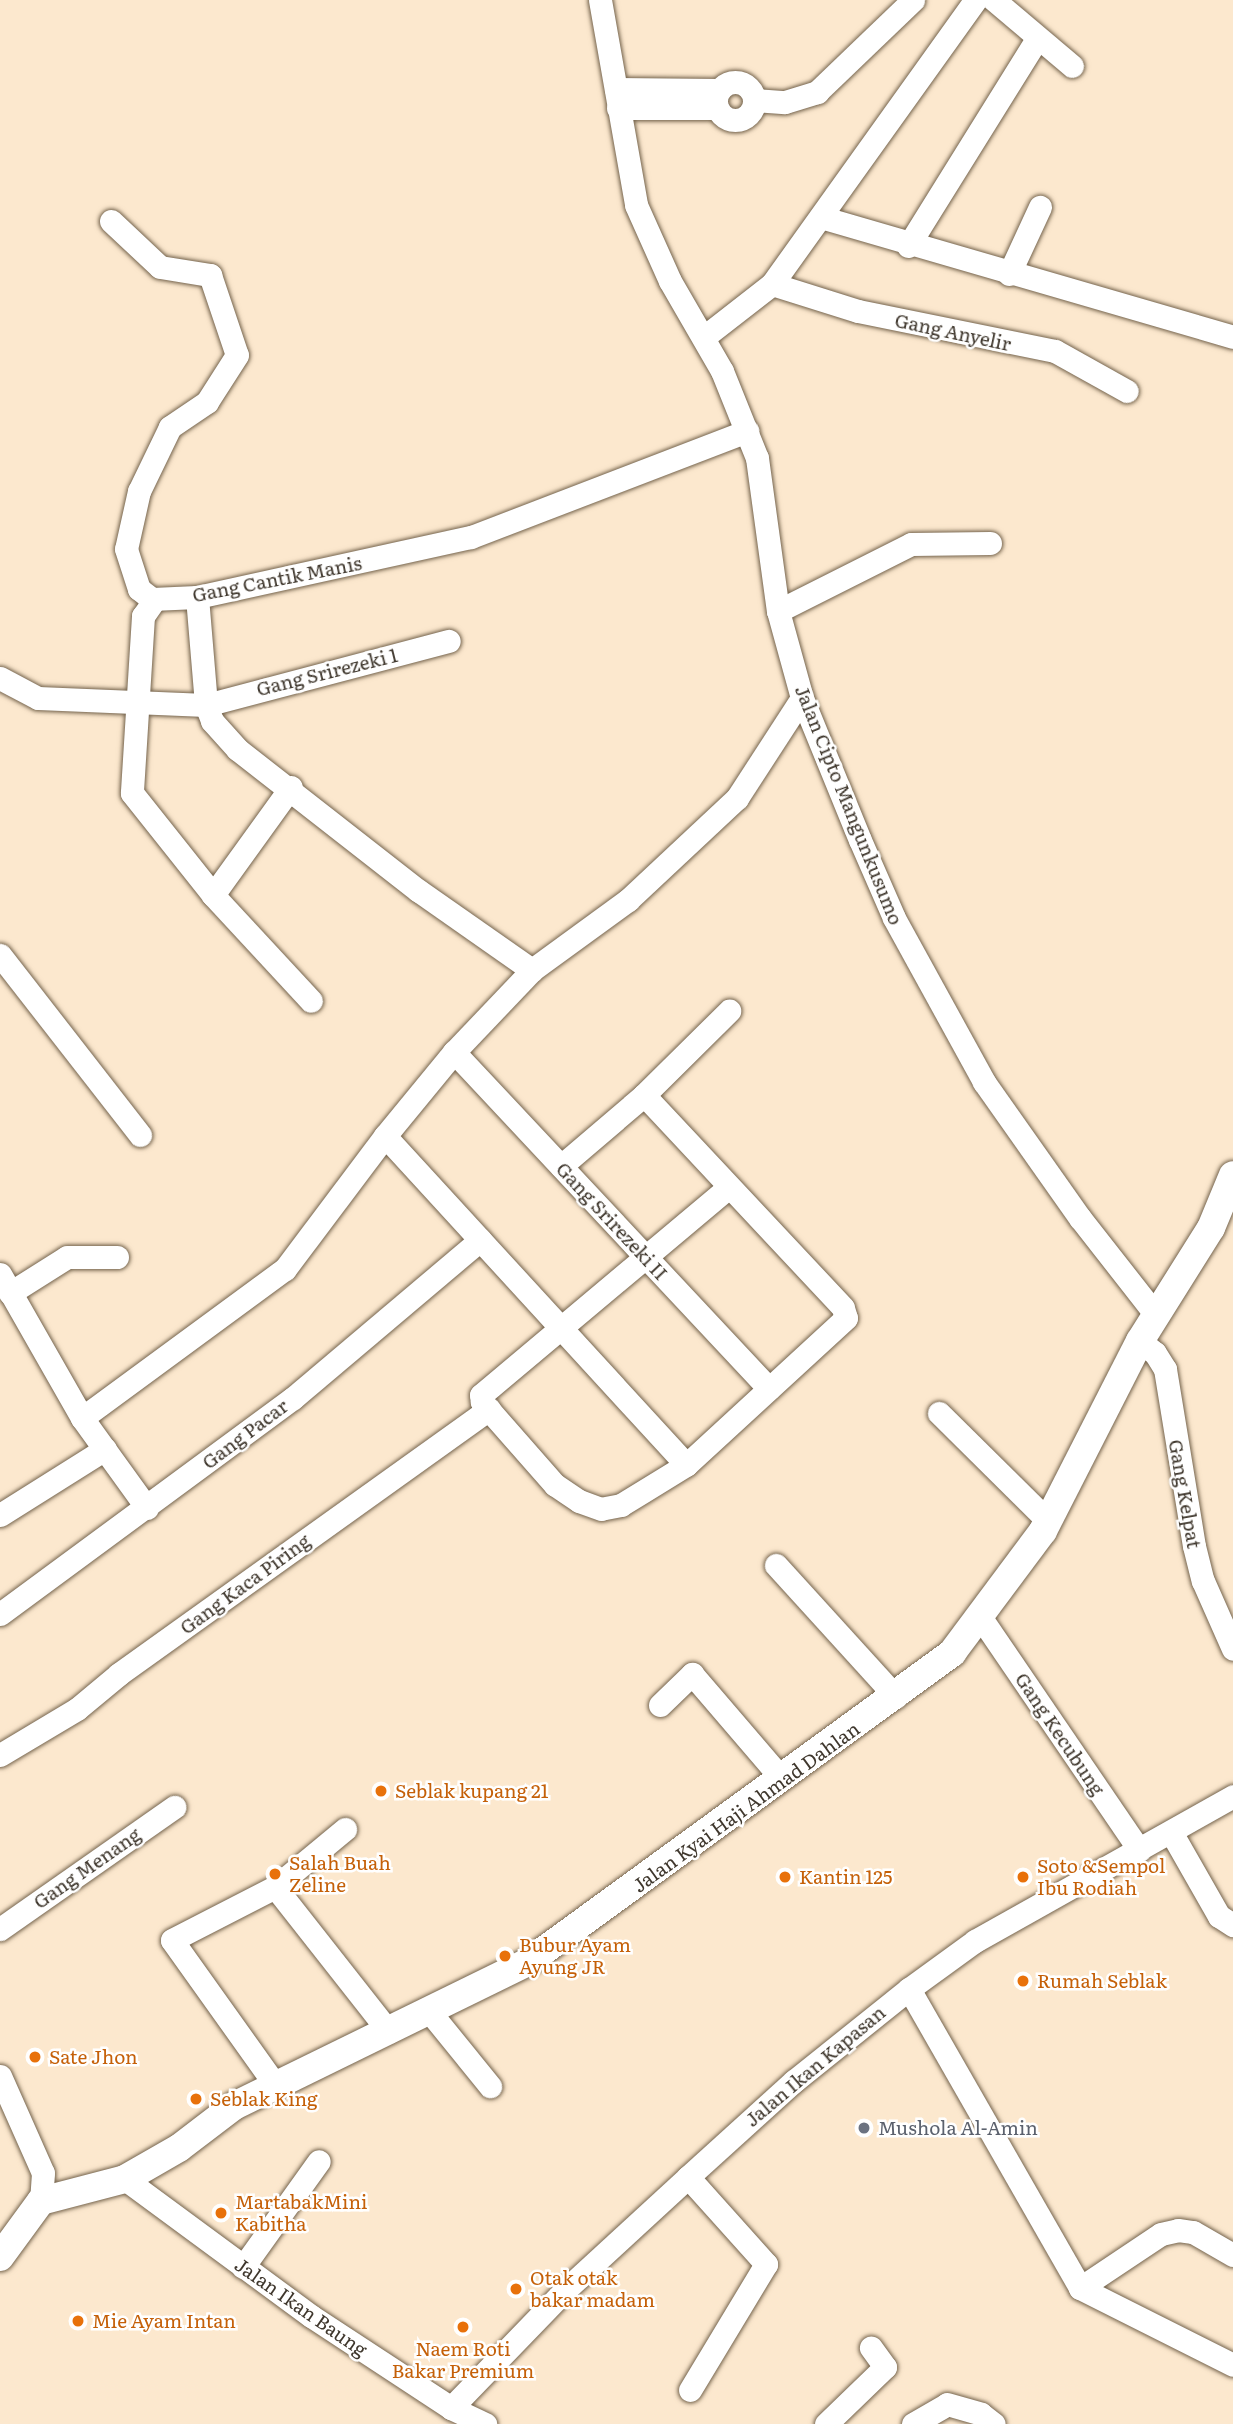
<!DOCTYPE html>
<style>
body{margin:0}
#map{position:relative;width:1233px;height:2424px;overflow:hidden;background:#fce8ce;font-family:Literata,serif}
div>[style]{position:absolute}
.roads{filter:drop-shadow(0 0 2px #74634c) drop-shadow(0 0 2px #74634c)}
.minor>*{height:23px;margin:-11.5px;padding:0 11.5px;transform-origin:11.5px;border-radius:11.5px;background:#fff}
.minor>.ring{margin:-11.5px;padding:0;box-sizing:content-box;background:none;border:23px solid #fff;border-radius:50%}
.major>*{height:28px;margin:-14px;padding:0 14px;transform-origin:14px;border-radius:14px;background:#fff}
.dots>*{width:19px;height:19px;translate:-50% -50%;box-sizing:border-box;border:4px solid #fff;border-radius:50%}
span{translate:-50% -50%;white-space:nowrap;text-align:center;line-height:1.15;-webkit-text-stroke:5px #fff;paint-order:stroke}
.street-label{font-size:19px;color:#3f372d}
.food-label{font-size:19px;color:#c56008}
.left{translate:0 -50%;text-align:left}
.worship-label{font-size:19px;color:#5b616d}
</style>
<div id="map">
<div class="roads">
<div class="minor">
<i style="left:600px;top:0;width:208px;rotate:80deg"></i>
<i style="left:636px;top:205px;width:83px;rotate:65.9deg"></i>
<i style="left:670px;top:281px;width:104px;rotate:60deg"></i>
<i style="left:722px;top:371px;width:94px;rotate:68.1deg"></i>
<i style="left:757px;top:458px;width:154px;rotate:82.2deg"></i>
<i style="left:778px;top:611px;width:90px;rotate:74.6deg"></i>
<i style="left:802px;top:698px;width:153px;rotate:67.8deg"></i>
<i style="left:860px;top:840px;width:85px;rotate:66.4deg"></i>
<i style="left:894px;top:918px;width:187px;rotate:61.2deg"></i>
<i style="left:984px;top:1082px;width:166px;rotate:54.8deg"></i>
<i style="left:1080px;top:1218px;width:123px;rotate:51.9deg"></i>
<i style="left:994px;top:0;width:102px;rotate:40.2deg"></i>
<i class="ring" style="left:716px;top:82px;width:15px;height:15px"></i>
<i style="left:616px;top:89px;width:103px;rotate:0.6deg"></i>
<i style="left:754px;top:100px;width:31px;rotate:4deg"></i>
<i style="left:785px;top:102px;width:34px;rotate:-17deg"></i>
<i style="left:817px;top:92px;width:133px;rotate:-43.8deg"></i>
<i style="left:618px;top:108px;width:99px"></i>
<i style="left:824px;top:218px;width:426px;rotate:16.2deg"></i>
<i style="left:111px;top:221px;width:67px;rotate:43.2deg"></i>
<i style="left:160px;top:267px;width:51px;rotate:9.1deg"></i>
<i style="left:210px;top:275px;width:84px;rotate:71.4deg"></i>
<i style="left:237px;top:355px;width:56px;rotate:122.6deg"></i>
<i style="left:207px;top:402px;width:45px;rotate:146deg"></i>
<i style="left:170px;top:427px;width:71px;rotate:115.8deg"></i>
<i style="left:139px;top:491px;width:59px;rotate:102.6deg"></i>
<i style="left:126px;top:549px;width:42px;rotate:72deg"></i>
<i style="left:139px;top:589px;width:16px;rotate:38deg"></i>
<i style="left:152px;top:599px;width:45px;rotate:-2.5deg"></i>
<i style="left:197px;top:597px;width:280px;rotate:-12.4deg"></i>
<i style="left:471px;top:537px;width:296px;rotate:-21deg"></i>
<i style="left:908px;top:246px;width:244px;rotate:-58.1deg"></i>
<i style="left:1009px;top:274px;width:74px;rotate:-65.2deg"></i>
<i style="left:772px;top:284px;width:90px;rotate:17.4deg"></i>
<i style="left:858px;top:311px;width:201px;rotate:11.5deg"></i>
<i style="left:1055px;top:351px;width:82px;rotate:29.1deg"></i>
<i style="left:704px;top:337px;width:86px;rotate:-37.9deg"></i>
<i style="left:772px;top:284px;width:349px;rotate:-54.4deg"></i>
<i style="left:197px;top:597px;width:108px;rotate:85.2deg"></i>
<i style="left:206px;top:705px;width:17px;rotate:69deg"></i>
<i style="left:212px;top:721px;width:38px;rotate:48deg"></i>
<i style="left:237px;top:749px;width:231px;rotate:38deg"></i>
<i style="left:419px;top:891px;width:138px;rotate:35deg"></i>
<i style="left:155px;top:599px;width:21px;rotate:125deg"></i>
<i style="left:143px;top:616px;width:177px;rotate:93.6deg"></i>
<i style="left:132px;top:793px;width:130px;rotate:51.5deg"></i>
<i style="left:213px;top:895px;width:133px;rotate:-54.2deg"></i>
<i style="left:778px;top:611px;width:149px;rotate:-26.7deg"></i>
<i style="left:911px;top:544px;width:79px;rotate:-0.7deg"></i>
<i style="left:0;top:678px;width:43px;rotate:27.8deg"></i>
<i style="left:38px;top:698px;width:168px;rotate:2.4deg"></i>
<i style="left:206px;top:705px;width:251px;rotate:-14.8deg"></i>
<i style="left:213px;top:895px;width:144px;rotate:47.2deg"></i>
<i style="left:0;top:955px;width:228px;rotate:52.1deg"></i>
<i style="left:454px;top:1052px;width:461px;rotate:46.9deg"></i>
<i style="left:644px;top:1095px;width:291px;rotate:46.9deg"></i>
<i style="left:843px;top:1308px;width:10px;rotate:73deg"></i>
<i style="left:846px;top:1318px;width:217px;rotate:137.4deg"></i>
<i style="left:686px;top:1465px;width:76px;rotate:148.4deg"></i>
<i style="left:621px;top:1505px;width:20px;rotate:169deg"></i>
<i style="left:601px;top:1509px;width:23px;rotate:-160deg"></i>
<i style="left:579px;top:1501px;width:29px;rotate:-146deg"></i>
<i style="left:555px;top:1485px;width:111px;rotate:-131.3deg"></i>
<i style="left:482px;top:1402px;width:7px;rotate:-98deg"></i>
<i style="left:481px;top:1395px;width:322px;rotate:-40deg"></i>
<i style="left:385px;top:1136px;width:446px;rotate:47.5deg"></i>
<i style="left:561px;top:1166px;width:109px;rotate:-40.5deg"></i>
<i style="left:644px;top:1095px;width:120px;rotate:-44.7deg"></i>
<i style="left:0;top:1274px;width:166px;rotate:60.3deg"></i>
<i style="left:10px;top:1293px;width:67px;rotate:-32.3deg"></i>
<i style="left:67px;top:1257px;width:50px"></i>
<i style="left:1140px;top:1341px;width:19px;rotate:39deg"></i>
<i style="left:1155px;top:1353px;width:19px;rotate:58deg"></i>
<i style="left:1165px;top:1369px;width:179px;rotate:80.7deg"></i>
<i style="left:1194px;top:1546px;width:36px;rotate:76deg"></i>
<i style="left:1203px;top:1581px;width:74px;rotate:66.2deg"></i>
<i style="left:939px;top:1413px;width:153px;rotate:44.7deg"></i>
<i style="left:147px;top:1508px;width:111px;rotate:-125.8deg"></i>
<i style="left:82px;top:1418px;width:252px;rotate:-36.3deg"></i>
<i style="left:285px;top:1269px;width:166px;rotate:-53.1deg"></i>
<i style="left:385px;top:1136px;width:109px;rotate:-50.6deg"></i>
<i style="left:454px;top:1052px;width:113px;rotate:-46.4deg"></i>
<i style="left:532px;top:970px;width:119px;rotate:-36.1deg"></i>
<i style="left:628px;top:900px;width:149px;rotate:-43.1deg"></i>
<i style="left:737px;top:798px;width:119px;rotate:-57deg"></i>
<i style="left:0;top:1515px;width:124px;rotate:-32.2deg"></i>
<i style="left:776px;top:1565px;width:178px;rotate:47.7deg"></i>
<i style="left:0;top:1614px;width:364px;rotate:-36.4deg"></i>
<i style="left:293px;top:1398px;width:245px;rotate:-40.2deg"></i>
<i style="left:981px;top:1618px;width:281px;rotate:55.7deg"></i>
<i style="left:660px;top:1705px;width:45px;rotate:-44.1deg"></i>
<i style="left:692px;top:1674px;width:138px;rotate:49.4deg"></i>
<i style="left:0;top:1755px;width:90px;rotate:-30.9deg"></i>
<i style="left:77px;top:1709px;width:55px;rotate:-39.8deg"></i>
<i style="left:119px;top:1674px;width:455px;rotate:-35.6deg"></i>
<i style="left:1171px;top:1832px;width:97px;rotate:60.3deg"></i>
<i style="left:1219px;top:1916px;width:17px;rotate:33deg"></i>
<i style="left:275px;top:1887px;width:184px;rotate:51.8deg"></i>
<i style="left:0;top:1929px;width:213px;rotate:-35deg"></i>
<i style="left:909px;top:1989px;width:344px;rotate:60.2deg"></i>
<i style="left:1080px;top:2288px;width:171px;rotate:26.7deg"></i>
<i style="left:429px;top:2011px;width:97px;rotate:50.9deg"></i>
<i style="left:0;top:2076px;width:106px;rotate:66.1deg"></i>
<i style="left:43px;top:2173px;width:28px;rotate:94deg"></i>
<i style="left:276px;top:2086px;width:179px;rotate:-125.5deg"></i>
<i style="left:172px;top:1940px;width:116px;rotate:-27.2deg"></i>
<i style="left:275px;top:1887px;width:91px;rotate:-39.6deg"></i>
<i style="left:688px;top:2177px;width:117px;rotate:48.1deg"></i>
<i style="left:766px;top:2264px;width:147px;rotate:121.1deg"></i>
<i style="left:125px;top:2179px;width:231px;rotate:36.4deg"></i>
<i style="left:311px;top:2316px;width:168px;rotate:33.3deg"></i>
<i style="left:451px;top:2408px;width:38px;rotate:25deg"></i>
<i style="left:243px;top:2267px;width:130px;rotate:-54.4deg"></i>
<i style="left:1080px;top:2288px;width:97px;rotate:-33.7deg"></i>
<i style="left:1161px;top:2234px;width:17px;rotate:-13deg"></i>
<i style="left:1178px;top:2230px;width:15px;rotate:8deg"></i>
<i style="left:1193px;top:2232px;width:46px;rotate:29.9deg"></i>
<i style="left:451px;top:2408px;width:161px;rotate:-46deg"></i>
<i style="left:563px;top:2292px;width:170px;rotate:-42.6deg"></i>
<i style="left:688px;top:2177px;width:143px;rotate:-42.2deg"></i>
<i style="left:794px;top:2081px;width:147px;rotate:-38.7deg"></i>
<i style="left:909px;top:1989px;width:82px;rotate:-36deg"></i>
<i style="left:975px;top:1941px;width:296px;rotate:-29.3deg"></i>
<i style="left:826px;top:2424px;width:82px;rotate:-44deg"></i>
<i style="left:885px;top:2367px;width:24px;rotate:-126deg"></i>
<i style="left:913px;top:2424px;width:39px;rotate:-30deg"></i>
<i style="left:947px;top:2404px;width:35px;rotate:16deg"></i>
<i style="left:981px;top:2414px;width:16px;rotate:38deg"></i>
</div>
<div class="major">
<i style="left:0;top:2257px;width:69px;rotate:-53.8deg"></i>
<i style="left:41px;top:2201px;width:87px;rotate:-14.7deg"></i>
<i style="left:125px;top:2179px;width:62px;rotate:-29.9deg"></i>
<i style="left:179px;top:2148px;width:69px;rotate:-37.4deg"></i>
<i style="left:234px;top:2106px;width:327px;rotate:-26.1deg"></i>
<i style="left:528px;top:1962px;width:525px;rotate:-36.08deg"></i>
<i style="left:952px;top:1653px;width:152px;rotate:-53.3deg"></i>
<i style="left:1043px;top:1531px;width:213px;rotate:-63deg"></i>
<i style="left:1140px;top:1341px;width:133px;rotate:-57.9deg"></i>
<i style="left:1211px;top:1228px;width:57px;rotate:-67.5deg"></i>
</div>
</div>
<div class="dots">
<i style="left:381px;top:1791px;background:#e8710a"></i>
<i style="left:275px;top:1874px;background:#e8710a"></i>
<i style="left:785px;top:1877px;background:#e8710a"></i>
<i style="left:1023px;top:1877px;background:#e8710a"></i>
<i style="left:505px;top:1956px;background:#e8710a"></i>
<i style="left:1023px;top:1981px;background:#e8710a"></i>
<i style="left:35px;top:2057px;background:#e8710a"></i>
<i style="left:196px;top:2099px;background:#e8710a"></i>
<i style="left:864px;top:2128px;background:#6b7280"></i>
<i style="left:221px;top:2213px;background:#e8710a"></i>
<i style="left:516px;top:2289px;background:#e8710a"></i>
<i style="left:78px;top:2321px;background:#e8710a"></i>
<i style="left:463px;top:2327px;background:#e8710a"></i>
</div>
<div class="street-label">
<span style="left:953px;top:332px;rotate:12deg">Gang Anyelir</span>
<span style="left:277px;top:579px;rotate:-11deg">Gang Cantik Manis</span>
<span style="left:327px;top:672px;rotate:-14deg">Gang Srirezeki 1</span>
<span style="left:849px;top:805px;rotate:68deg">Jalan Cipto Mangunkusumo</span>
<span style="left:612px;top:1221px;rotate:47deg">Gang Srirezeki II</span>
<span style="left:245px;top:1434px;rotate:-37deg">Gang Pacar</span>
<span style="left:1185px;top:1494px;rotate:80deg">Gang Kelpat</span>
<span style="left:245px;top:1584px;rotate:-36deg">Gang Kaca Piring</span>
<span style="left:1060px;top:1734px;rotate:56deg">Gang Kecubung</span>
<span style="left:746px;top:1807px;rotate:-36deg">Jalan Kyai Haji Ahmad Dahlan</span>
<span style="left:87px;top:1868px;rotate:-35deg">Gang Menang</span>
<span style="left:815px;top:2066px;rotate:-40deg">Jalan Ikan Kapasan</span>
<span style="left:301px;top:2307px;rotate:35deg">Jalan Ikan Baung</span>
</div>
<div class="food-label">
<span class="left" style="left:395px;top:1791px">Seblak kupang 21</span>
<span class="left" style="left:289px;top:1874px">Salah Buah<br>Zeline</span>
<span class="left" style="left:1037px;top:1877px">Soto &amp;Sempol<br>Ibu Rodiah</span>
<span class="left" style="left:799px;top:1877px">Kantin 125</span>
<span class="left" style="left:519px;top:1956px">Bubur Ayam<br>Ayung JR</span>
<span class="left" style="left:1037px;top:1981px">Rumah Seblak</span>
<span class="left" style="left:49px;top:2057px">Sate Jhon</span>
<span class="left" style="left:210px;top:2099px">Seblak King</span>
<span class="left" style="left:235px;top:2213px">MartabakMini<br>Kabitha</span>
<span class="left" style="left:530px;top:2289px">Otak otak<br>bakar madam</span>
<span class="left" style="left:92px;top:2321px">Mie Ayam Intan</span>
<span style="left:463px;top:2360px">Naem Roti<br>Bakar Premium</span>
</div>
<div class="worship-label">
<span class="left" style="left:878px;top:2128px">Mushola Al-Amin</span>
</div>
</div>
